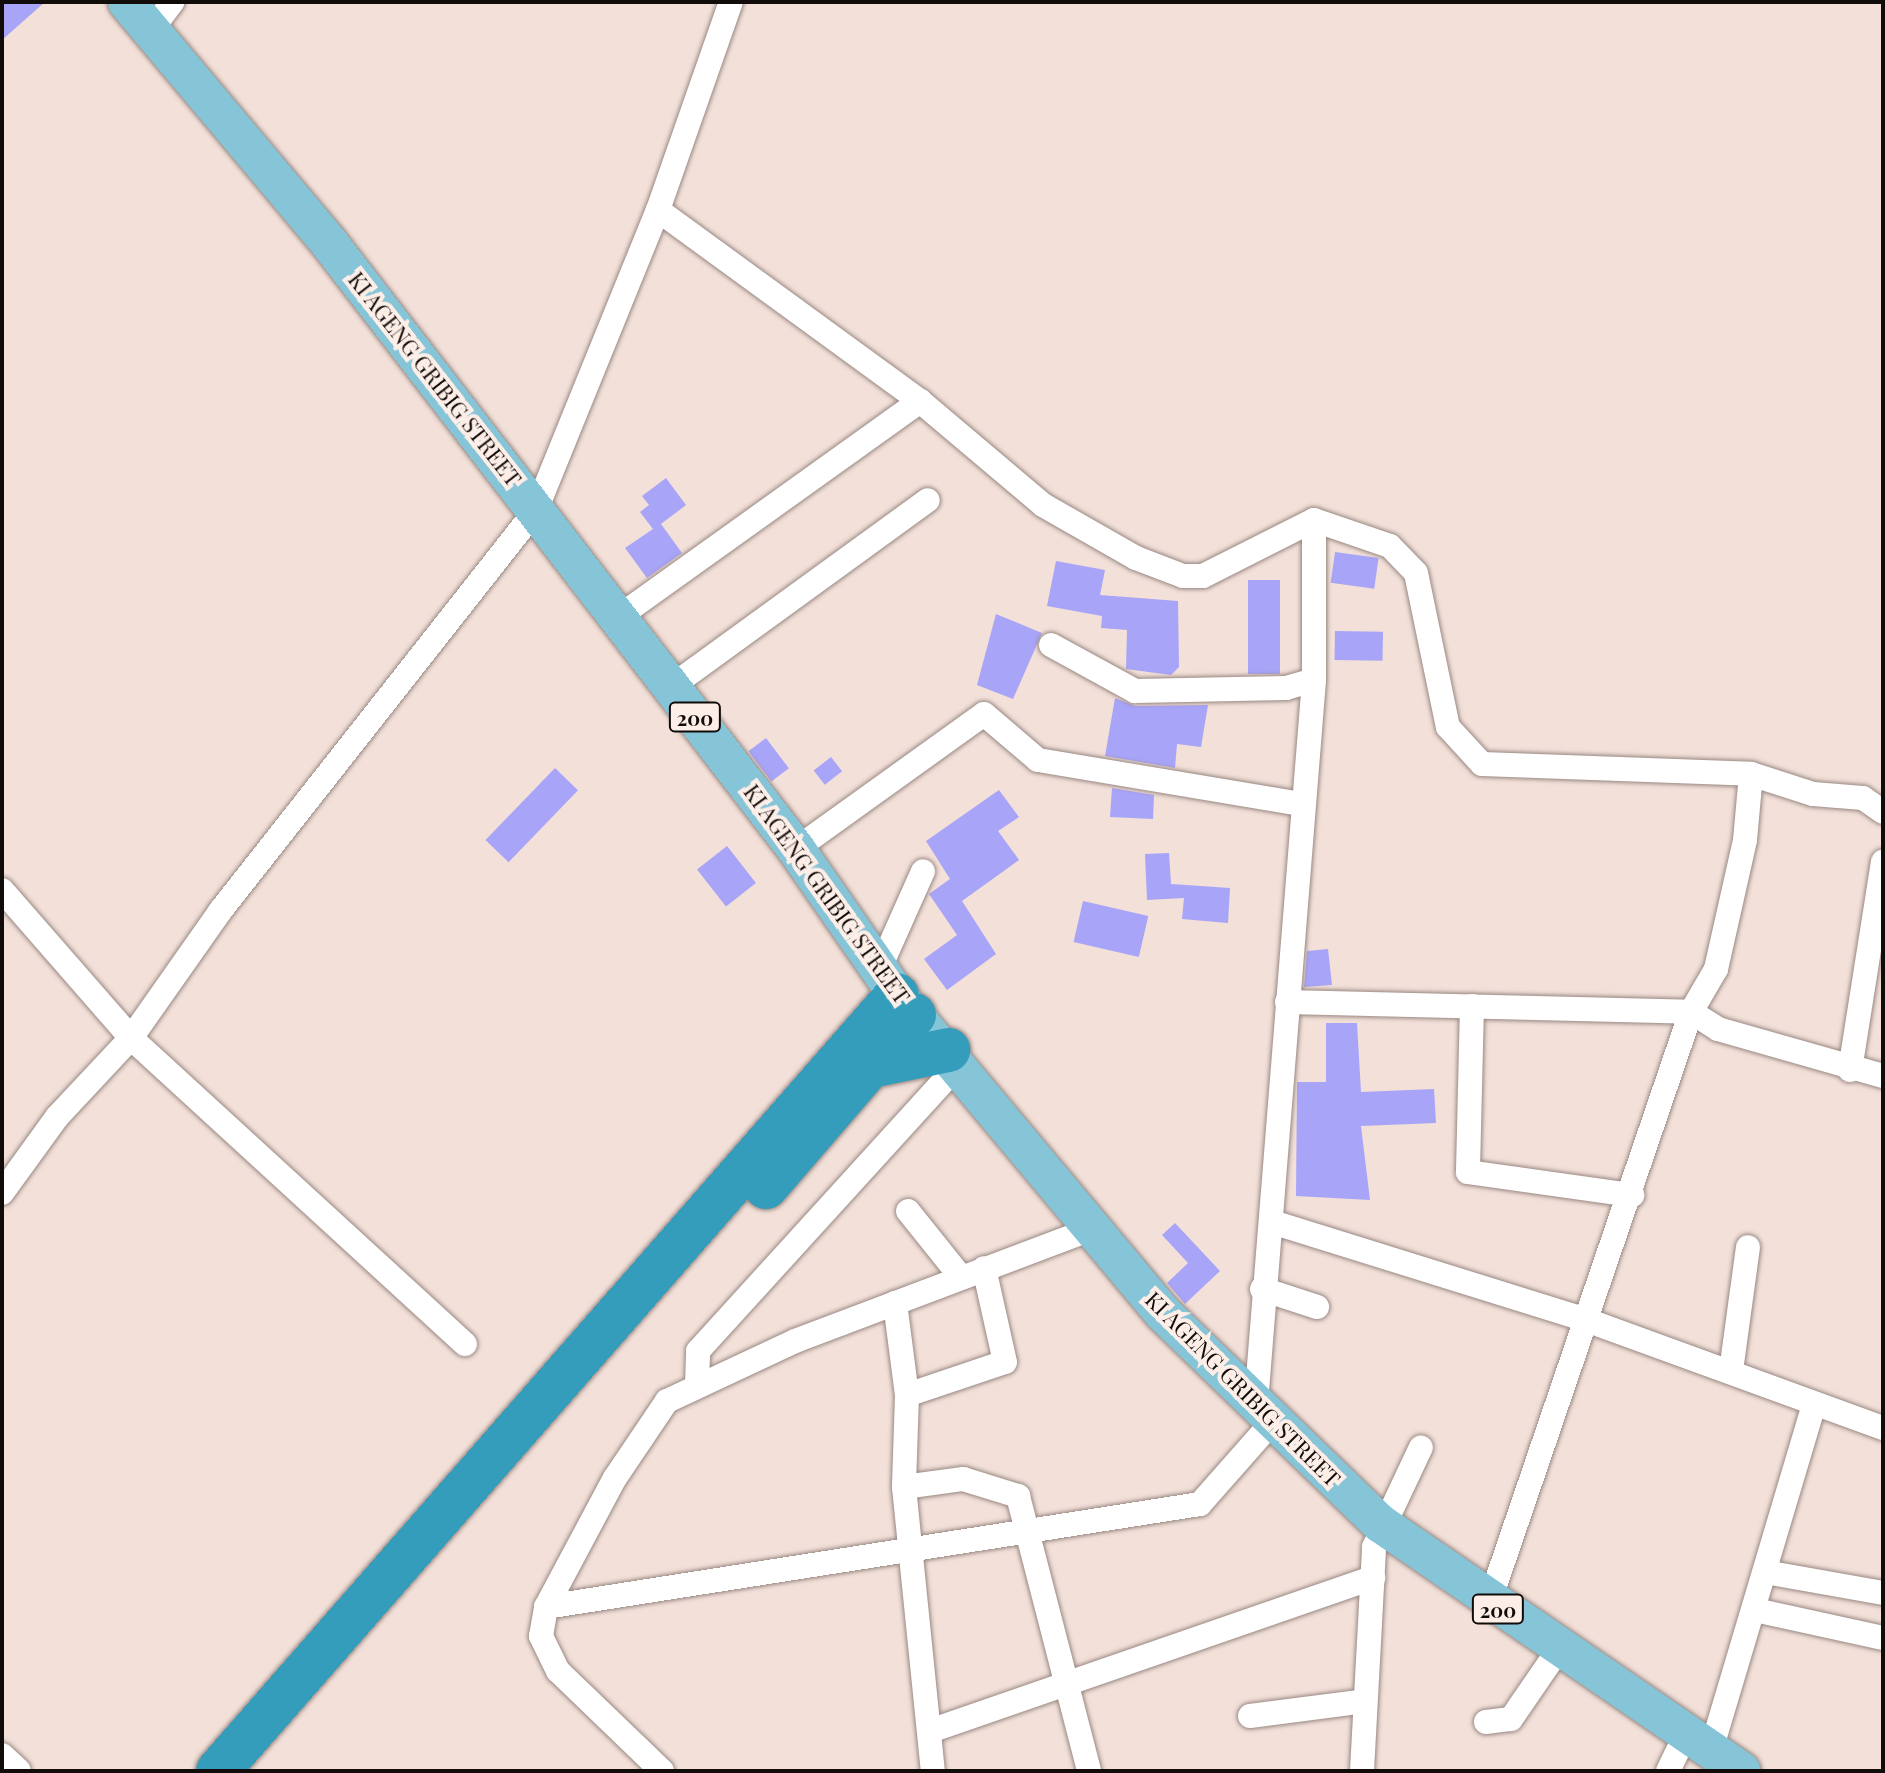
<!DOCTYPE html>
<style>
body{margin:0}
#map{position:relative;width:1885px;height:1773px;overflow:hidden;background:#f2e0d9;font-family:"Playfair Display",serif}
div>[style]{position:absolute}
.building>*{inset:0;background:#a8a4f8;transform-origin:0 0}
.roads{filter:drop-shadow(0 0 2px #998882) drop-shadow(0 0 2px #998882)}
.minor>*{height:24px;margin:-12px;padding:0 12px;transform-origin:12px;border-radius:12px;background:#fff}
.primary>*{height:38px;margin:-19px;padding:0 19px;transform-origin:19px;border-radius:19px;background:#86c4d7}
.motorway>*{height:44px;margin:-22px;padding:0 22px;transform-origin:22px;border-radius:22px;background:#359dbc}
span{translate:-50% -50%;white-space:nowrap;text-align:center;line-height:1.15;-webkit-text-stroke:8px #fdeee8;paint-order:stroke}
.shield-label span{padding:2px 6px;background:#fdeee8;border:2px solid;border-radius:6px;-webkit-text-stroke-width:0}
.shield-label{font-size:20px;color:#110b09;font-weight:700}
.street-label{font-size:22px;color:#110b09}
.frame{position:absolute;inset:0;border:4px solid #110b09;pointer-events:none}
</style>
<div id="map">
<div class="building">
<i style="clip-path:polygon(2px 2px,45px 2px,2px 40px)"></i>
<i style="clip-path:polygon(666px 478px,686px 505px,661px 524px,682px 553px,647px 578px,625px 548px,653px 529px,640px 512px,649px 505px,642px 496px)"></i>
<i style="left:1335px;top:552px;width:44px;height:31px;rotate:8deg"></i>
<i style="clip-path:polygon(1056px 561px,1105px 570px,1100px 595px,1178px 601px,1179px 667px,1171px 675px,1126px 669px,1127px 630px,1101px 628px,1102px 616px,1047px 606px)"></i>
<i style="left:1248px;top:580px;width:32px;height:94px"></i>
<i style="clip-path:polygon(996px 614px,1042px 633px,1013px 699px,977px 685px)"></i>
<i style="left:1335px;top:631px;width:48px;height:29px;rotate:1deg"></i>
<i style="clip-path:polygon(1115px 698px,1135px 706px,1208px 705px,1201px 747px,1177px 744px,1175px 768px,1105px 756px)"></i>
<i style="left:766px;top:738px;width:38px;height:22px;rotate:53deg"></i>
<i style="left:831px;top:757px;width:18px;height:22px;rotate:52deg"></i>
<i style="left:555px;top:768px;width:32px;height:100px;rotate:44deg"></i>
<i style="clip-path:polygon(1112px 788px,1154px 795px,1153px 819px,1110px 817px)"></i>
<i style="clip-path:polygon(999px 790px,1019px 817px,998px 831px,1019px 860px,962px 901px,996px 954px,947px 990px,924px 959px,957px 935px,929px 894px,950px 879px,926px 841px)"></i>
<i style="left:727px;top:846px;width:47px;height:38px;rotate:52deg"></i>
<i style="clip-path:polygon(1169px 853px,1171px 884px,1230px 888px,1228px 923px,1182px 919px,1184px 898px,1147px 900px,1145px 854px)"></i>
<i style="left:1083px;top:901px;width:67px;height:42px;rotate:13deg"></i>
<i style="clip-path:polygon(1328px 949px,1332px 985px,1304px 987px,1307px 951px)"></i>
<i style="clip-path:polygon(1326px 1023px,1357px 1023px,1361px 1092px,1434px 1089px,1436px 1123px,1361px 1126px,1370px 1200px,1296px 1196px,1297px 1082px,1326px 1082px)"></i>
<i style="clip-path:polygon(1175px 1223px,1220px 1271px,1185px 1304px,1167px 1283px,1188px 1263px,1162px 1235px)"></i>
</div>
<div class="roads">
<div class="minor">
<i style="left:152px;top:29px;width:34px;rotate:-53deg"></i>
<i style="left:658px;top:210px;width:324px;rotate:36.1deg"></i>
<i style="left:920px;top:401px;width:161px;rotate:40.2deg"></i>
<i style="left:1043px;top:505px;width:107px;rotate:29.7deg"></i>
<i style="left:1136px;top:558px;width:50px;rotate:21deg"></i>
<i style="left:1183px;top:576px;width:20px"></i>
<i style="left:1203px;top:576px;width:124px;rotate:-26.8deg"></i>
<i style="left:1314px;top:520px;width:80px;rotate:18.9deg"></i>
<i style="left:1390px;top:546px;width:37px;rotate:46deg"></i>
<i style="left:1416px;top:573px;width:157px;rotate:78.3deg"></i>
<i style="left:1448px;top:727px;width:50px;rotate:47.4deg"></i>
<i style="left:1482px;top:764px;width:269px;rotate:2.1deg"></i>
<i style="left:1751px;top:774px;width:65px;rotate:17.9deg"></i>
<i style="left:1813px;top:794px;width:50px;rotate:4.6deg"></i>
<i style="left:1863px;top:798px;width:24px;rotate:35deg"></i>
<i style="left:617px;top:618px;width:373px;rotate:-35.6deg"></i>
<i style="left:1051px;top:645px;width:96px;rotate:28.7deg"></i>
<i style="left:1135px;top:691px;width:151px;rotate:-1.1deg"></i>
<i style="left:1286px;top:688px;width:29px;rotate:-16deg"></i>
<i style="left:672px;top:686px;width:316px;rotate:-36deg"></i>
<i style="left:796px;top:849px;width:231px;rotate:-35.7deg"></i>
<i style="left:984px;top:714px;width:71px;rotate:40.4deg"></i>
<i style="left:1038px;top:760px;width:266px;rotate:9.5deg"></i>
<i style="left:2px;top:890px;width:196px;rotate:48.9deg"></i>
<i style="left:131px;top:1038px;width:453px;rotate:42.5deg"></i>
<i style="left:879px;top:970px;width:108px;rotate:-66deg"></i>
<i style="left:1287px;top:1002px;width:404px;rotate:1.4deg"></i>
<i style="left:1691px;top:1012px;width:32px;rotate:32deg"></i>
<i style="left:1718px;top:1029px;width:172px;rotate:15.9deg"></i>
<i style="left:1472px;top:1006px;width:166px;rotate:91.4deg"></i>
<i style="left:1468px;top:1172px;width:166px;rotate:8deg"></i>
<i style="left:1850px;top:1070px;width:211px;rotate:-81deg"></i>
<i style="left:2px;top:1193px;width:94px;rotate:-54.1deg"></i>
<i style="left:57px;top:1117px;width:108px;rotate:-46.9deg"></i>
<i style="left:131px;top:1038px;width:156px;rotate:-54.9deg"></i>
<i style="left:221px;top:910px;width:509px;rotate:-51.78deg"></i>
<i style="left:536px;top:510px;width:324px;rotate:-67.9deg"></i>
<i style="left:658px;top:210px;width:220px;rotate:-70.7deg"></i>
<i style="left:908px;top:1211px;width:83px;rotate:51.3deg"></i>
<i style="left:1272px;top:1222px;width:332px;rotate:17.3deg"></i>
<i style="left:1589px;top:1321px;width:313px;rotate:20deg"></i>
<i style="left:1262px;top:1289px;width:58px;rotate:18.1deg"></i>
<i style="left:895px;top:1303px;width:93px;rotate:82.6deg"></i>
<i style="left:907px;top:1395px;width:92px;rotate:91.9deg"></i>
<i style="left:904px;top:1487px;width:285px;rotate:84.2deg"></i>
<i style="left:1731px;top:1371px;width:125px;rotate:-82.2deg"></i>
<i style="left:697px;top:1384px;width:33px;rotate:-88deg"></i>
<i style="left:698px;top:1351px;width:391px;rotate:-47.7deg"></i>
<i style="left:907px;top:1395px;width:103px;rotate:-18.6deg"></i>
<i style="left:1005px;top:1362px;width:96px;rotate:-102.6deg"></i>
<i style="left:1256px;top:1403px;width:725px;rotate:-85.41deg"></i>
<i style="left:1314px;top:680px;width:160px;rotate:-90deg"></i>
<i style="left:904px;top:1487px;width:60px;rotate:-7.7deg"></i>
<i style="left:963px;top:1479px;width:58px;rotate:17.2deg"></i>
<i style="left:1018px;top:1496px;width:284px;rotate:75.5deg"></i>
<i style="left:1765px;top:1572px;width:120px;rotate:10.1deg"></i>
<i style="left:1489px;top:1603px;width:625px;rotate:-71.13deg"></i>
<i style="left:1691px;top:1012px;width:50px;rotate:-59.8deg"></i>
<i style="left:1716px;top:969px;width:132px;rotate:-77.3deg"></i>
<i style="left:1745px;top:840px;width:66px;rotate:-84.8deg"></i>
<i style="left:546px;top:1607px;width:662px;rotate:-8.95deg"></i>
<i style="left:1200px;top:1504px;width:112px;rotate:-48.6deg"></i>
<i style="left:1755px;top:1610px;width:131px;rotate:12.3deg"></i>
<i style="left:1250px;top:1716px;width:116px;rotate:-7.4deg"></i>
<i style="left:1486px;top:1722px;width:25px;rotate:-7deg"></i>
<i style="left:1511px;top:1719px;width:85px;rotate:-55.6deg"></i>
<i style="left:933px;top:1730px;width:466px;rotate:-19.1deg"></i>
<i style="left:1711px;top:1750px;width:360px;rotate:-73.4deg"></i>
<i style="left:2px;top:1755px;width:23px;rotate:43deg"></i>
<i style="left:662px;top:1771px;width:144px;rotate:-136.1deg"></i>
<i style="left:558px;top:1671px;width:39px;rotate:-116deg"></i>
<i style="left:541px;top:1636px;width:29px;rotate:-80deg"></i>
<i style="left:546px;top:1607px;width:146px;rotate:-61.9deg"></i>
<i style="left:615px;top:1478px;width:93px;rotate:-56deg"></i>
<i style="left:667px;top:1401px;width:141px;rotate:-25.1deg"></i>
<i style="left:795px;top:1341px;width:313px;rotate:-20.7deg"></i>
<i style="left:1362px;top:1771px;width:224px;rotate:-86.9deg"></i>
<i style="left:1374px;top:1547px;width:110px;rotate:-64.8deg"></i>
<i style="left:1668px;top:1771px;width:41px;rotate:-64.1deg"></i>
</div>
<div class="primary">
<i style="left:127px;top:2px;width:316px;rotate:50deg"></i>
<i style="left:330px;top:244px;width:764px;rotate:52.39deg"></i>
<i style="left:796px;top:849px;width:178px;rotate:55.3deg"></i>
<i style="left:897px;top:995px;width:415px;rotate:50.1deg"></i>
<i style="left:1163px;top:1313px;width:303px;rotate:44.1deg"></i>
<i style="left:1381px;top:1524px;width:437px;rotate:34.4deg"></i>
</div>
<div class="motorway">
<i style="left:871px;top:1066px;width:79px;rotate:-11.7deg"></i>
<i style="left:766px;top:1187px;width:227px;rotate:-49.3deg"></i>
<i style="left:218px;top:1771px;width:1031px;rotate:-48.81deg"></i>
</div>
</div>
<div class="shield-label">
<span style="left:695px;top:717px">200</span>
<span style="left:1498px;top:1609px">200</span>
</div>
<div class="street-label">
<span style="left:435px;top:379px;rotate:52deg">KI AGENG GRIBIG STREET</span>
<span style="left:827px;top:894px;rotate:54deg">KI AGENG GRIBIG STREET</span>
<span style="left:1243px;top:1389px;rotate:45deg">KI AGENG GRIBIG STREET</span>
</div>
<div class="frame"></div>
</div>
